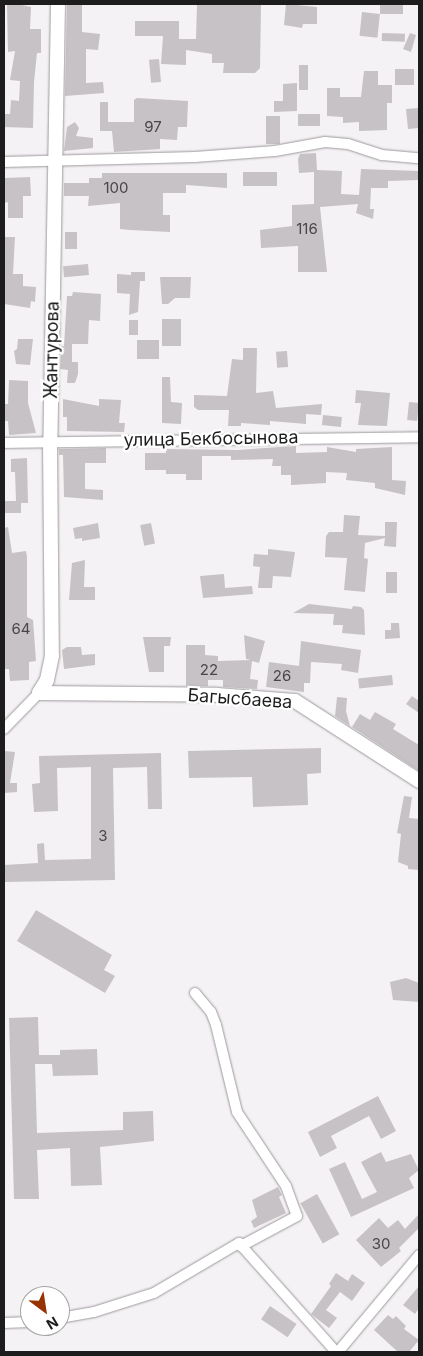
<!DOCTYPE html>
<meta charset="utf-8">
<style>
body{margin:0}
#map{position:relative;width:423px;height:1356px;overflow:hidden;background:#f5f2f5;font-family:Inter,sans-serif}
div>[style]{position:absolute}
.building>*{inset:0;background:#c6c2c5;transform-origin:0 0}
.roads{filter:drop-shadow(0 0 1px #9c999c) drop-shadow(0 0 1px #9c999c)}
.street>*{height:10px;margin:-5px;padding:0 5px;transform-origin:5px;border-radius:5px;background:#fff}
.secondary>*{height:14px;margin:-7px;padding:0 7px;transform-origin:7px;border-radius:7px;background:#fff}
span{translate:-50% -50%;white-space:nowrap;text-align:center;line-height:1.15;-webkit-text-stroke:4.5px #fff;paint-order:stroke}
.number-label{font-size:15px;color:#484648}
.number-label span{-webkit-text-stroke-width:0}
.street-label{font-size:18px;color:#1e1d1e}
.frame{position:absolute;inset:0;border:5px solid #1e1d1e;pointer-events:none}
.north{position:absolute;left:20px;top:1286px;width:50px;height:50px;box-sizing:border-box;background:#fff;border:1px solid #a5a5a5;border-radius:50%;rotate:149deg;font-size:14px;font-weight:700;line-height:20px;text-align:center;color:#1e1d1e}
.north::after{content:'';display:block;margin:auto;width:18px;height:22px;background:#973202;clip-path:polygon(50% 0,100% 100%,50% 72%,0 100%)}
</style>
<div id="map">
<div class="building">
<i style="clip-path:polygon(18px 4px,31px 7px,30px 29px,41px 29px,41px 53px,37px 53px,34px 82px,33px 128px,4px 127px,4px 114px,10px 114px,11px 100px,19px 101px,20px 81px,10px 80px,15px 51px,8px 52px,7px 5px)"></i>
<i style="clip-path:polygon(67px 4px,82px 4px,82px 32px,100px 34px,98px 50px,86px 49px,86px 83px,103px 82px,104px 93px,65px 96px)"></i>
<i style="clip-path:polygon(197px 4px,261px 4px,260px 68px,255px 73px,223px 73px,224px 63px,212px 63px,212px 54px,186px 50px,186px 65px,161px 64px,163px 36px,135px 36px,135px 21px,179px 21px,179px 39px,196px 39px)"></i>
<i style="clip-path:polygon(286px 4px,317px 7px,317px 24px,303px 24px,302px 28px,284px 25px)"></i>
<i style="left:380px;top:4px;width:23px;height:10px"></i>
<i style="left:362px;top:12px;width:18px;height:24px;rotate:6deg"></i>
<i style="left:382px;top:33px;width:23px;height:8px;rotate:2deg"></i>
<i style="clip-path:polygon(410px 33px,416px 35px,411px 52px,403px 49px)"></i>
<i style="left:159px;top:59px;width:23px;height:10px;rotate:85deg"></i>
<i style="left:299px;top:65px;width:9px;height:25px"></i>
<i style="left:395px;top:69px;width:19px;height:16px"></i>
<i style="clip-path:polygon(364px 71px,378px 71px,378px 85px,392px 85px,392px 103px,387px 103px,387px 130px,359px 131px,359px 122px,343px 123px,343px 117px,327px 116px,327px 88px,340px 88px,340px 97px,361px 97px)"></i>
<i style="clip-path:polygon(297px 83px,297px 111px,274px 112px,274px 101px,283px 101px,283px 84px)"></i>
<i style="clip-path:polygon(137px 98px,188px 101px,187px 127px,178px 127px,177px 140px,160px 139px,160px 149px,114px 152px,112px 131px,100px 131px,100px 102px,108px 102px,108px 122px,134px 122px,134px 100px)"></i>
<i style="clip-path:polygon(419px 108px,419px 128px,408px 129px,406px 109px)"></i>
<i style="left:298px;top:114px;width:22px;height:12px"></i>
<i style="left:266px;top:116px;width:14px;height:28px"></i>
<i style="clip-path:polygon(75px 122px,79px 128px,76px 136px,93px 138px,93px 148px,64px 151px,67px 127px)"></i>
<i style="clip-path:polygon(316px 153px,317px 170px,342px 171px,341px 194px,359px 195px,361px 169px,419px 171px,419px 180px,388px 181px,388px 188px,371px 188px,370px 209px,374px 209px,373px 219px,356px 213px,358px 204px,320px 207px,327px 272px,298px 272px,298px 246px,261px 248px,260px 230px,292px 226px,292px 205px,314px 204px,314px 172px,299px 173px,298px 159px,300px 154px)"></i>
<i style="left:243px;top:172px;width:34px;height:14px"></i>
<i style="clip-path:polygon(102px 173px,227px 173px,227px 188px,186px 185px,186px 193px,163px 193px,163px 215px,170px 215px,170px 232px,130px 230px,120px 229px,120px 203px,88px 206px,89px 196px,64px 196px,64px 183px,89px 183px,89px 178px,102px 178px)"></i>
<i style="clip-path:polygon(30px 177px,31px 196px,23px 196px,23px 218px,8px 218px,8px 202px,4px 203px,4px 178px)"></i>
<i style="left:65px;top:232px;width:12px;height:17px"></i>
<i style="clip-path:polygon(5px 237px,15px 237px,13px 274px,23px 274px,23px 286px,36px 287px,35px 302px,31px 301px,30px 308px,4px 304px)"></i>
<i style="left:88px;top:264px;width:11px;height:25px;rotate:85deg"></i>
<i style="clip-path:polygon(131px 272px,145px 272px,145px 281px,140px 281px,138px 312px,129px 315px,130px 294px,117px 293px,117px 274px,131px 275px)"></i>
<i style="clip-path:polygon(160px 277px,191px 277px,190px 298px,175px 298px,168px 304px,162px 304px)"></i>
<i style="clip-path:polygon(73px 292px,101px 294px,100px 321px,89px 320px,88px 344px,72px 344px,72px 362px,78px 362px,78px 374px,75px 383px,67px 383px,68px 370px,60px 369px,61px 346px,64px 346px,67px 296px,72px 296px)"></i>
<i style="left:162px;top:319px;width:19px;height:27px"></i>
<i style="left:129px;top:320px;width:9px;height:15px"></i>
<i style="clip-path:polygon(18px 339px,33px 339px,30px 365px,16px 364px,14px 351px,17px 349px)"></i>
<i style="left:137px;top:340px;width:22px;height:19px"></i>
<i style="clip-path:polygon(243px 348px,257px 348px,256px 393px,273px 391px,276px 408px,322px 404px,321px 415px,306px 414px,306px 424px,270px 421px,270px 425px,241px 423px,241px 426px,228px 426px,229px 410px,198px 410px,194px 407px,194px 395px,227px 396px,232px 359px,243px 360px)"></i>
<i style="left:287px;top:351px;width:16px;height:11px;rotate:86deg"></i>
<i style="clip-path:polygon(162px 377px,170px 377px,171px 402px,182px 403px,181px 424px,162px 423px)"></i>
<i style="clip-path:polygon(9px 380px,28px 381px,28px 403px,36px 433px,9px 435px,8px 421px,4px 421px,4px 404px,8px 404px)"></i>
<i style="clip-path:polygon(356px 390px,390px 393px,387px 426px,358px 425px,361px 403px,355px 403px)"></i>
<i style="clip-path:polygon(63px 399px,99px 406px,99px 399px,121px 400px,119px 423px,125px 423px,124px 432px,67px 431px,67px 417px,63px 417px)"></i>
<i style="left:409px;top:402px;width:10px;height:18px;rotate:6deg"></i>
<i style="left:323px;top:415px;width:19px;height:10px;rotate:6deg"></i>
<i style="clip-path:polygon(296px 446px,296px 453px,327px 452px,327px 447px,356px 452px,356px 449px,392px 447px,392px 480px,406px 481px,405px 495px,375px 488px,375px 483px,346px 480px,347px 473px,326px 472px,326px 483px,291px 485px,291px 475px,281px 475px,281px 466px,272px 466px,273px 459px,231px 460px,231px 456px,202px 456px,202px 480px,186px 480px,186px 474px,166px 474px,166px 470px,145px 470px,145px 453px,166px 453px,166px 449px,237px 450px)"></i>
<i style="clip-path:polygon(106px 448px,106px 463px,85px 463px,85px 489px,103px 490px,103px 500px,64px 497px,63px 455px,59px 455px,59px 449px)"></i>
<i style="clip-path:polygon(27px 458px,28px 503px,21px 503px,21px 513px,4px 513px,4px 501px,16px 501px,15px 472px,11px 472px,11px 459px)"></i>
<i style="clip-path:polygon(344px 515px,360px 516px,358px 535px,385px 536px,385px 522px,397px 522px,396px 547px,384px 546px,385px 538px,365px 543px,364px 558px,368px 559px,365px 592px,344px 590px,347px 558px,325px 557px,326px 536px,329px 532px,343px 532px)"></i>
<i style="clip-path:polygon(98px 523px,100px 538px,82px 541px,82px 538px,75px 539px,73px 528px)"></i>
<i style="left:151px;top:523px;width:21px;height:11px;rotate:79deg"></i>
<i style="clip-path:polygon(8px 527px,12px 553px,26px 551px,27px 557px,27px 617px,33px 620px,36px 661px,29px 662px,29px 680px,10px 681px,9px 669px,4px 669px,4px 528px)"></i>
<i style="clip-path:polygon(268px 549px,295px 552px,291px 577px,273px 576px,272px 588px,258px 588px,260px 567px,253px 566px,254px 554px,268px 555px)"></i>
<i style="clip-path:polygon(85px 560px,84px 587px,95px 587px,95px 600px,69px 600px,72px 563px)"></i>
<i style="left:386px;top:572px;width:11px;height:21px"></i>
<i style="clip-path:polygon(224px 574px,225px 588px,252px 586px,253px 594px,203px 598px,200px 576px)"></i>
<i style="clip-path:polygon(309px 604px,352px 609px,353px 606px,361px 607px,364px 610px,365px 635px,342px 633px,343px 625px,333px 625px,334px 614px,293px 613px)"></i>
<i style="clip-path:polygon(391px 623px,399px 623px,400px 638px,385px 639px,385px 630px,391px 630px)"></i>
<i style="clip-path:polygon(244px 635px,265px 641px,259px 663px,252px 661px,250px 679px,258px 680px,257px 689px,223px 687px,223px 680px,208px 680px,208px 686px,186px 686px,186px 645px,205px 645px,205px 655px,218px 656px,218px 661px,251px 660px,246px 659px)"></i>
<i style="clip-path:polygon(143px 637px,171px 637px,170px 646px,164px 646px,164px 672px,149px 672px)"></i>
<i style="clip-path:polygon(301px 641px,361px 650px,358px 673px,341px 670px,342px 664px,311px 662px,310px 683px,304px 683px,304px 692px,266px 687px,269px 662px,299px 666px)"></i>
<i style="clip-path:polygon(67px 647px,81px 647px,82px 655px,95px 654px,95px 665px,64px 669px,62px 650px)"></i>
<i style="left:392px;top:675px;width:10px;height:34px;rotate:84deg"></i>
<i style="clip-path:polygon(412px 696px,419px 701px,419px 713px,406px 704px)"></i>
<i style="clip-path:polygon(337px 697px,347px 698px,346px 711px,350px 726px,335px 716px)"></i>
<i style="clip-path:polygon(375px 712px,396px 724px,393px 729px,419px 745px,419px 771px,352px 727px,360px 714px,370px 720px)"></i>
<i style="clip-path:polygon(321px 748px,321px 773px,307px 774px,308px 805px,253px 807px,252px 777px,189px 778px,188px 751px)"></i>
<i style="clip-path:polygon(4px 751px,15px 752px,10px 783px,17px 783px,17px 792px,4px 793px)"></i>
<i style="clip-path:polygon(161px 753px,162px 809px,148px 809px,147px 767px,113px 768px,115px 880px,4px 882px,4px 865px,38px 863px,37px 844px,44px 843px,45px 860px,91px 859px,91px 767px,57px 768px,58px 811px,34px 812px,32px 784px,40px 783px,39px 756px)"></i>
<i style="clip-path:polygon(404px 796px,412px 797px,409px 818px,419px 819px,419px 870px,408px 869px,408px 866px,398px 862px,401px 834px,397px 833px)"></i>
<i style="clip-path:polygon(36px 910px,112px 955px,104px 970px,115px 976px,105px 993px,17px 941px)"></i>
<i style="clip-path:polygon(406px 978px,419px 983px,419px 1002px,393px 1000px,390px 982px)"></i>
<i style="clip-path:polygon(38px 1017px,39px 1055px,60px 1055px,60px 1050px,97px 1049px,98px 1075px,53px 1076px,52px 1064px,35px 1064px,37px 1133px,123px 1130px,123px 1112px,153px 1111px,154px 1141px,100px 1147px,102px 1185px,71px 1186px,70px 1148px,37px 1150px,39px 1199px,14px 1199px,9px 1018px)"></i>
<i style="clip-path:polygon(378px 1096px,396px 1131px,381px 1139px,369px 1116px,331px 1136px,337px 1148px,320px 1157px,308px 1132px)"></i>
<i style="clip-path:polygon(381px 1152px,386px 1162px,411px 1154px,419px 1170px,409px 1178px,414px 1188px,351px 1217px,329px 1169px,345px 1162px,362px 1199px,377px 1192px,361px 1162px)"></i>
<i style="clip-path:polygon(278px 1187px,282px 1195px,279px 1197px,286px 1213px,254px 1228px,251px 1221px,257px 1217px,252px 1200px)"></i>
<i style="left:317px;top:1194px;width:46px;height:19px;rotate:61deg"></i>
<i style="clip-path:polygon(419px 1214px,419px 1228px,399px 1248px,401px 1251px,381px 1267px,356px 1240px,379px 1218px,388px 1228px,398px 1220px,405px 1229px)"></i>
<i style="clip-path:polygon(336px 1273px,348px 1281px,352px 1274px,365px 1283px,352px 1301px,340px 1292px,326px 1310px,337px 1318px,329px 1328px,311px 1314px,331px 1286px,329px 1284px)"></i>
<i style="clip-path:polygon(419px 1286px,419px 1308px,415px 1314px,403px 1305px)"></i>
<i style="left:270px;top:1306px;width:32px;height:16px;rotate:34deg"></i>
<i style="clip-path:polygon(388px 1315px,393px 1319px,396px 1316px,406px 1326px,404px 1329px,419px 1340px,409px 1352px,398px 1352px,374px 1330px)"></i>
</div>
<div class="roads">
<div class="street">
<i style="left:4px;top:162px;width:191px;rotate:-1.5deg"></i>
<i style="left:195px;top:157px;width:80px;rotate:-4.3deg"></i>
<i style="left:275px;top:151px;width:51px;rotate:-10.2deg"></i>
<i style="left:325px;top:142px;width:23px;rotate:5deg"></i>
<i style="left:348px;top:144px;width:36px;rotate:18deg"></i>
<i style="left:382px;top:155px;width:37px;rotate:5deg"></i>
<i style="left:4px;top:443px;width:415px;rotate:-0.8deg"></i>
<i style="left:4px;top:729px;width:50px;rotate:-45.8deg"></i>
<i style="left:195px;top:993px;width:25px;rotate:50deg"></i>
<i style="left:211px;top:1012px;width:14px;rotate:69deg"></i>
<i style="left:216px;top:1025px;width:89px;rotate:76.4deg"></i>
<i style="left:237px;top:1112px;width:89px;rotate:56.5deg"></i>
<i style="left:286px;top:1186px;width:32px;rotate:70deg"></i>
<i style="left:297px;top:1216px;width:64px;rotate:151.8deg"></i>
<i style="left:60px;top:1318px;width:35px;rotate:-10deg"></i>
<i style="left:94px;top:1312px;width:63px;rotate:-17.6deg"></i>
<i style="left:154px;top:1293px;width:99px;rotate:-30.5deg"></i>
<i style="left:239px;top:1243px;width:146px;rotate:48.3deg"></i>
<i style="left:4px;top:1323px;width:26px;rotate:-2deg"></i>
<i style="left:338px;top:1352px;width:126px;rotate:-50.1deg"></i>
</div>
<div class="secondary">
<i style="left:58px;top:4px;width:438px;rotate:91deg"></i>
<i style="left:50px;top:442px;width:214px;rotate:89.5deg"></i>
<i style="left:52px;top:656px;width:25px;rotate:102deg"></i>
<i style="left:47px;top:680px;width:15px;rotate:122deg"></i>
<i style="left:39px;top:693px;width:178px;rotate:0.6deg"></i>
<i style="left:217px;top:695px;width:78px;rotate:4.4deg"></i>
<i style="left:295px;top:701px;width:148px;rotate:32.8deg"></i>
</div>
</div>
<div class="number-label">
<span style="left:153px;top:127px">97</span>
<span style="left:116px;top:188px">100</span>
<span style="left:307px;top:229px">116</span>
<span style="left:21px;top:629px">64</span>
<span style="left:209px;top:670px">22</span>
<span style="left:282px;top:676px">26</span>
<span style="left:103px;top:836px">3</span>
<span style="left:381px;top:1244px">30</span>
</div>
<div class="street-label">
<span style="left:52px;top:350px;rotate:-89deg">Жантурова</span>
<span style="left:211px;top:439px;rotate:-1deg">улица Бекбосынова</span>
<span style="left:240px;top:699px;rotate:4deg">Багысбаева</span>
</div>
<div class="frame"></div>
<div class="north">N</div>
</div>
